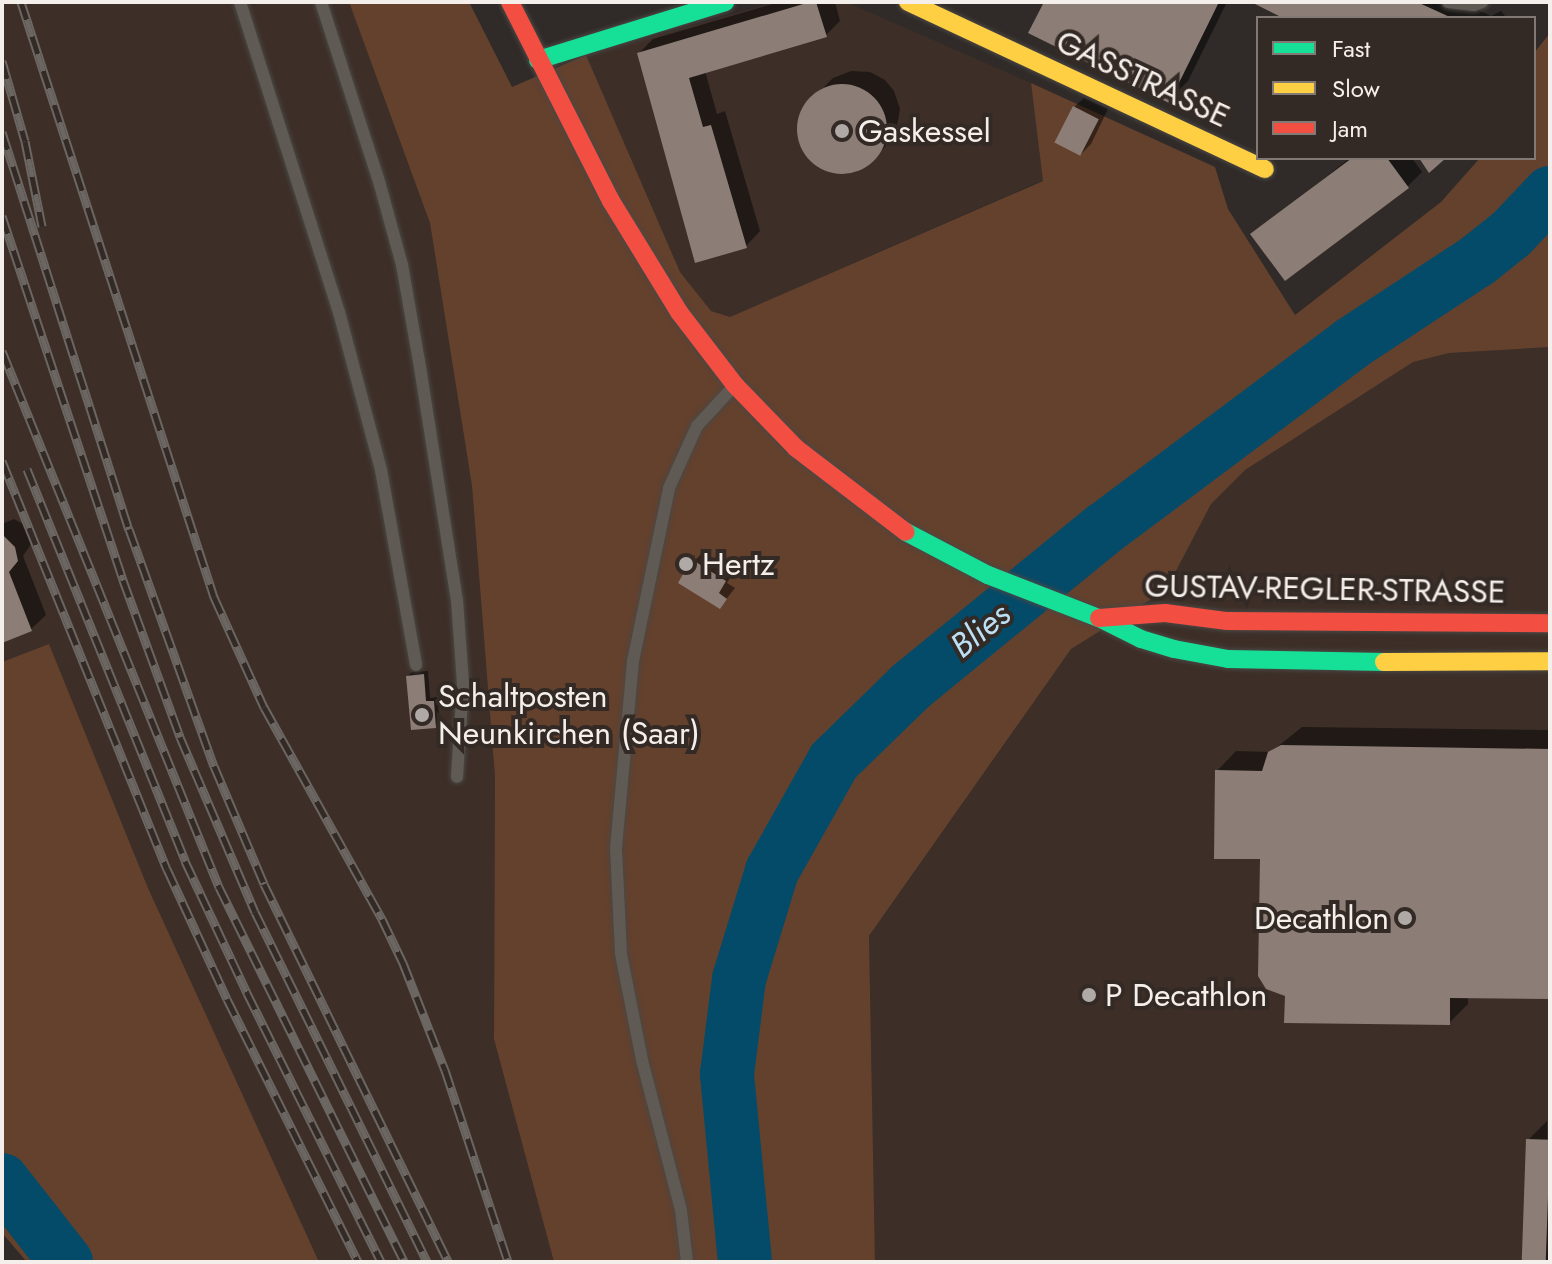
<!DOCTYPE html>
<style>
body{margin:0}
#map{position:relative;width:1552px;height:1264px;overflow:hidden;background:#302b28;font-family:Jost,sans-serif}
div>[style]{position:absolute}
.built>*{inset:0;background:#3d2f28}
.green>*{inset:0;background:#64412d}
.shadow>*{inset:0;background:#0007}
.river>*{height:54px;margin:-27px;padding:0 27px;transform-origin:27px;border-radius:27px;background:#044b69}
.building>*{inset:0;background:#8c7e76;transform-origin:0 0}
.round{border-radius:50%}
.roads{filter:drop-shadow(0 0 2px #4b4744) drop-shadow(0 0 2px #4b4744)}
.lane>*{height:12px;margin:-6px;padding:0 6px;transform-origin:6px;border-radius:6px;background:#5f5a53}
.fast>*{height:18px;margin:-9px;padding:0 9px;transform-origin:9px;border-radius:9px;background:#16e098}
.slow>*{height:18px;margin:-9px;padding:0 9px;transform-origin:9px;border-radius:9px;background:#ffcf43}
.jam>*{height:18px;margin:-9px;padding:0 9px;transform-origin:9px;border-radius:9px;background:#f24e42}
.rail>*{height:9px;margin-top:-4.5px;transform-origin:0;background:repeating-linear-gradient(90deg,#342a25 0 18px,#6b6662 0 36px);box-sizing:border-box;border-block:2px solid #6b6662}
.dots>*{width:22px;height:22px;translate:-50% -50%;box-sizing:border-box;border:4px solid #342a25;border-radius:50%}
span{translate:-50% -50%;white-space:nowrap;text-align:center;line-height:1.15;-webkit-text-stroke:8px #342a25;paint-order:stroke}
.street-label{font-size:32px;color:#f5efeb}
.poi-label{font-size:32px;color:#f5efeb}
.left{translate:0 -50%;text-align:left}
.right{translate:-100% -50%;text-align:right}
.water-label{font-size:34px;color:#bddff4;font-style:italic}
.frame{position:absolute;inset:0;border:4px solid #f5efeb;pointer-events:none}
.legend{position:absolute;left:1256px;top:16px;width:280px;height:144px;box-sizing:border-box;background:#342a25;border:2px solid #817974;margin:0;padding:10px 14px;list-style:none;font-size:24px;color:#f5efeb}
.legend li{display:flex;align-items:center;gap:16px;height:40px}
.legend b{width:40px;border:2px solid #817974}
</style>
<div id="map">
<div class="built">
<i style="clip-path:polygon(2px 2px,349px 2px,430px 223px,472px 486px,495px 777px,494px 1039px,554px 1262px,319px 1262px,148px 888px,49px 644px,2px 662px)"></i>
<i style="clip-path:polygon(777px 2px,846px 2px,1031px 83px,1043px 180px,730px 317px,711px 311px,680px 272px,586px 55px)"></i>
<i style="clip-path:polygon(1550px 347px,1550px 1262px,875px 1262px,869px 937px,1071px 649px,1166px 590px,1211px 504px,1245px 470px,1413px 362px,1449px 353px)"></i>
</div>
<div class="green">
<i style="clip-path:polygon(349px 2px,469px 2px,512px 87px,586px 55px,680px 272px,711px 311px,730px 317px,1043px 181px,1031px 83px,1215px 167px,1228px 209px,1295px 315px,1441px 202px,1480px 158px,1534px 158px,1534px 53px,1550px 33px,1550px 347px,1449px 353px,1413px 362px,1245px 470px,1211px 504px,1166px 590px,1071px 649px,869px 936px,875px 1262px,554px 1262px,494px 1039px,495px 777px,472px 486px,430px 223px)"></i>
<i style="clip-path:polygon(49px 644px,148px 888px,319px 1262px,27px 1262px,2px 1233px,2px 662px)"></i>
</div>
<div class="shadow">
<i style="clip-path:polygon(779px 2px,835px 2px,840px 21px,826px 35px,705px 71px,717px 114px,725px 111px,760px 231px,746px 246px,639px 53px,653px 39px)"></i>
<i style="clip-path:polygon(1046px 2px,1227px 2px,1188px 81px,1169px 100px)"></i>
<i style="clip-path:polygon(1256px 2px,1461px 2px,1491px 16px,1501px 11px,1505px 16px,1288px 18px)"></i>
<i style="clip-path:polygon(851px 71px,870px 72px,885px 80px,894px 91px,900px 109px,896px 132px,884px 148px,856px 170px,837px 172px,820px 167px,809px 157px,801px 143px,799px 124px,805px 106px,833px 78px)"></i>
<i style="clip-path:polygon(1084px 98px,1108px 109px,1091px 144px,1081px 154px,1074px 107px)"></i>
<i style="clip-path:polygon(1350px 158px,1412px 158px,1422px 172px,1408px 186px,1253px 235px)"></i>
<i style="clip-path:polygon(14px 519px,23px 524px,28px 532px,31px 544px,23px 556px,46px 615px,31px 629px,2px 641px,2px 524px)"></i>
<i style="clip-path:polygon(703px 552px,734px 571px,727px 583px,735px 588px,720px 607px,689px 569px,689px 558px,695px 555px,692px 563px)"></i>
<i style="clip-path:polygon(428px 671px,430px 698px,437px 697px,440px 722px,435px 726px,408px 676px,412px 672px)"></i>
<i style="clip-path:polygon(1302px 727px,1550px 730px,1550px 997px,1468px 996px,1468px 1004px,1449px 1023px,1287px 995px,1262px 857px,1217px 771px,1236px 751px,1271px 752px)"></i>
<i style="clip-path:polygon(1547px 1121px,1550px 1262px,1526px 1262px,1528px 1140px)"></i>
</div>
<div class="river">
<i style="left:2px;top:1180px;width:104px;rotate:52deg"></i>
<i style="left:745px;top:1262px;width:189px;rotate:-95.5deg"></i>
<i style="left:727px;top:1074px;width:96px;rotate:-82.8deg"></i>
<i style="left:739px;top:979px;width:113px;rotate:-73deg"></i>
<i style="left:772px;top:871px;width:126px;rotate:-60.6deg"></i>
<i style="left:834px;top:761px;width:107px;rotate:-44.2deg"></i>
<i style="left:911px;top:686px;width:250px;rotate:-39.2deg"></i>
<i style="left:1105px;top:528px;width:309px;rotate:-36.8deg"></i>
<i style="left:1352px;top:343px;width:149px;rotate:-33.3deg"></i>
<i style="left:1477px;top:261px;width:43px;rotate:-38.5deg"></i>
<i style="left:1511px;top:234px;width:57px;rotate:-46.4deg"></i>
</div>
<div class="building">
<i style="clip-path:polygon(810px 2px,816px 2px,827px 37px,689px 78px,703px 127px,711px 125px,747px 248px,695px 263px,637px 53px)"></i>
<i style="clip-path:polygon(1044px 2px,1215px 2px,1218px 4px,1169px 103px,1028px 33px)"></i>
<i style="clip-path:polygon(1251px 2px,1417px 2px,1452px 18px,1283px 18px)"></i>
<i class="round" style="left:797px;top:84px;width:90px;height:90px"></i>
<i style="left:1073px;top:106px;width:29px;height:41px;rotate:27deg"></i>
<i style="clip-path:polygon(1352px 158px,1387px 158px,1409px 188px,1285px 281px,1250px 234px)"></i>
<i style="clip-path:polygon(1419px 158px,1446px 158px,1429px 173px)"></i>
<i style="clip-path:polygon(2px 534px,15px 547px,18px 561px,9px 572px,32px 631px,2px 643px)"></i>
<i style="clip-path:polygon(688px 557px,726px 581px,719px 593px,727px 599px,720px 609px,678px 583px,686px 569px,681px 566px)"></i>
<i style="clip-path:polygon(424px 674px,426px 701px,434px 701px,436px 728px,411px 730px,406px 676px)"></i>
<i style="clip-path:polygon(1281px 745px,1550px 749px,1550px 999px,1450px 998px,1450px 1025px,1284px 1023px,1285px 996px,1266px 989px,1258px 976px,1260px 859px,1214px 859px,1215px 770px,1262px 771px,1268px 752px)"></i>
<i style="left:1526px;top:1139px;width:24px;height:123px;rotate:2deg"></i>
</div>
<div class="roads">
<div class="lane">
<i style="left:240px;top:2px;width:325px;rotate:72.3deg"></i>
<i style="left:339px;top:312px;width:163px;rotate:75.1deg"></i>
<i style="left:381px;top:470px;width:198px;rotate:79.8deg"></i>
<i style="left:321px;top:2px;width:192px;rotate:72.1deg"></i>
<i style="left:380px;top:185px;width:83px;rotate:74.6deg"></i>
<i style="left:402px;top:265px;width:97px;rotate:80deg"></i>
<i style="left:419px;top:361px;width:242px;rotate:81deg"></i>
<i style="left:457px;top:600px;width:84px;rotate:85.9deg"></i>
<i style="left:463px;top:684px;width:93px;rotate:93.7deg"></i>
<i style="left:1448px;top:2px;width:26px;rotate:7deg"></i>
<i style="left:1474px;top:5px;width:9px;rotate:-21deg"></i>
<i style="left:687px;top:1262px;width:52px;rotate:-96.6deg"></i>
<i style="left:681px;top:1210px;width:155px;rotate:-104.6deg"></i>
<i style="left:642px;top:1060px;width:108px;rotate:-101.2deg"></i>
<i style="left:621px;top:954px;width:106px;rotate:-92.7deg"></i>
<i style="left:616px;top:848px;width:188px;rotate:-84.8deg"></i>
<i style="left:633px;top:661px;width:177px;rotate:-78.2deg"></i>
<i style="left:669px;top:488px;width:68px;rotate:-65.7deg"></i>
<i style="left:697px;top:426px;width:56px;rotate:-47.2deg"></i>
</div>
<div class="fast">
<i style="left:538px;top:60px;width:196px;rotate:-17.2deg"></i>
<i style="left:906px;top:532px;width:93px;rotate:27.7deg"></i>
<i style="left:988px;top:575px;width:119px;rotate:21.2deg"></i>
<i style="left:1099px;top:618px;width:47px;rotate:26.6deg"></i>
<i style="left:1141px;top:639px;width:34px;rotate:17deg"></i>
<i style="left:1174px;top:649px;width:55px;rotate:10.5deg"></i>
<i style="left:1228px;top:659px;width:156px;rotate:1.1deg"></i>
</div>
<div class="slow">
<i style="left:908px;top:2px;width:394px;rotate:25.1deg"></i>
<i style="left:1384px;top:662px;width:166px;rotate:-0.3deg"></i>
</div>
<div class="jam">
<i style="left:510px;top:2px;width:223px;rotate:63.1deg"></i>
<i style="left:611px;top:201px;width:130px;rotate:58.5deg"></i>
<i style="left:679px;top:312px;width:92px;rotate:52.5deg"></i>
<i style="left:735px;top:385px;width:88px;rotate:45.9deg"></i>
<i style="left:796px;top:448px;width:138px;rotate:37.4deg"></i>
<i style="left:1099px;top:618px;width:66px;rotate:-4.3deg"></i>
<i style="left:1165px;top:613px;width:63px;rotate:7.4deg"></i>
<i style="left:1227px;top:621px;width:323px;rotate:0.4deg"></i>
</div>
</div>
<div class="rail">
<i style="left:21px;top:2px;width:626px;rotate:72.03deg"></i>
<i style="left:214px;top:597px;width:121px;rotate:65.6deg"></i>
<i style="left:264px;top:707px;width:243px;rotate:60.9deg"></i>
<i style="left:382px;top:919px;width:49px;rotate:64.5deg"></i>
<i style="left:403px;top:963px;width:115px;rotate:68.6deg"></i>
<i style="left:445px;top:1070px;width:202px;rotate:71.8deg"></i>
<i style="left:2px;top:61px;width:83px;rotate:74deg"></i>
<i style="left:25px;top:141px;width:87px;rotate:78.7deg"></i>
<i style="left:2px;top:132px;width:417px;rotate:72.3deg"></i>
<i style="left:129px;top:529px;width:252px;rotate:70.3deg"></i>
<i style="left:214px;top:766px;width:128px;rotate:67deg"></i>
<i style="left:264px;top:884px;width:420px;rotate:64deg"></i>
<i style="left:2px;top:216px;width:384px;rotate:71.6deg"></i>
<i style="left:123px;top:580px;width:167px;rotate:70deg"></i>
<i style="left:180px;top:737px;width:190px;rotate:66.8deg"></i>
<i style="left:255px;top:912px;width:390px;rotate:63.8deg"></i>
<i style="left:2px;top:351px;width:578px;rotate:67.96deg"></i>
<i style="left:219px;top:887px;width:418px;rotate:63.7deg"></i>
<i style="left:2px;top:461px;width:440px;rotate:68deg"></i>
<i style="left:167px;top:869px;width:143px;rotate:65.2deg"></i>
<i style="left:227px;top:999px;width:294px;rotate:63.5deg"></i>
<i style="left:27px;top:469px;width:423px;rotate:68deg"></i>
<i style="left:185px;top:861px;width:146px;rotate:64.8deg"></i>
<i style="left:247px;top:993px;width:301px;rotate:63.5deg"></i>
</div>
<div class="dots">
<i style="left:842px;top:131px;background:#b0aaa7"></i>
<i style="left:686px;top:564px;background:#b0aaa7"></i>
<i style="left:422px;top:715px;background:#b0aaa7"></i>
<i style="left:1405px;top:918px;background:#b0aaa7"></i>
<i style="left:1089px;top:995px;background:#b0aaa7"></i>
</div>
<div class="street-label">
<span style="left:1143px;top:79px;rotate:25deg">GASSTRASSE</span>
<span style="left:1325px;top:589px;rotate:1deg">GUSTAV-REGLER-STRASSE</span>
</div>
<div class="poi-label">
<span class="left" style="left:858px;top:131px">Gaskessel</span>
<span class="left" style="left:702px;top:564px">Hertz</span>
<span class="left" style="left:438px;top:715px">Schaltposten<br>Neunkirchen (Saar)</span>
<span class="right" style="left:1389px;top:918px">Decathlon</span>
<span class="left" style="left:1105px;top:995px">P Decathlon</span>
</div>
<div class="water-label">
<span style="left:980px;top:630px;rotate:-39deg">Blies</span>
</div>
<div class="frame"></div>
<ul class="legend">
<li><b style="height:10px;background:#16e098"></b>Fast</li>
<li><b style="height:10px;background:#ffcf43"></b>Slow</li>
<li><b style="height:10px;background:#f24e42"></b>Jam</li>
</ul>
</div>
